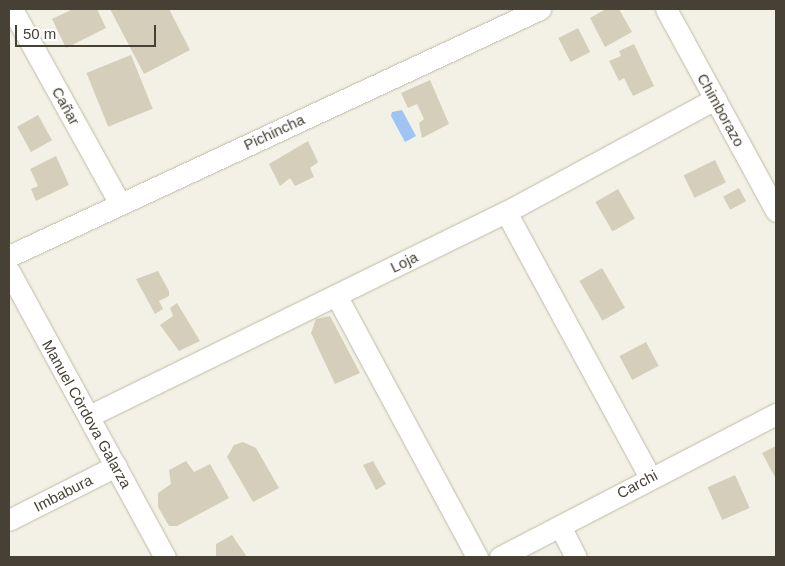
<!DOCTYPE html>
<meta charset="utf-8">
<style>
body{margin:0}
#map{position:relative;width:785px;height:566px;overflow:hidden;background:#f3f1e5;font-family:Helvetica,sans-serif}
div>[style]{position:absolute}
.water>*{inset:0;background:#9ec4f3}
.building>*{inset:0;background:#d5ceba;transform-origin:0 0}
.roads{filter:drop-shadow(0 0 1px #bfbaa7) drop-shadow(0 0 1px #bfbaa7)}
.street>*{height:21px;margin:-10.5px;padding:0 10.5px;transform-origin:10.5px;border-radius:10.5px;background:#fff}
span{translate:-50% -50%;white-space:nowrap;text-align:center;line-height:1.15;-webkit-text-stroke:4px #fff;paint-order:stroke}
.street-label{font-size:15px;color:#464134}
.frame{position:absolute;inset:0;border:10px solid #464134;pointer-events:none}
.scale{position:absolute;left:15px;top:25px;width:141px;height:22px;box-sizing:border-box;border:2px solid #464134;border-top:0;padding-left:6px;font-size:15px;line-height:18px;white-space:nowrap;color:#464134;-webkit-text-stroke:4px #fff;paint-order:stroke}
</style>
<div id="map">
<div class="water">
<i style="clip-path:polygon(402px 110px,416px 136px,405px 142px,391px 116px,392px 112px)"></i>
</div>
<div class="building">
<i style="clip-path:polygon(73px 9px,97px 9px,106px 28px,66px 48px,52px 19px)"></i>
<i style="clip-path:polygon(110px 9px,169px 9px,190px 50px,144px 74px)"></i>
<i style="clip-path:polygon(606px 9px,619px 9px,632px 32px,605px 47px,590px 18px)"></i>
<i style="left:578px;top:28px;width:27px;height:22px;rotate:63deg"></i>
<i style="clip-path:polygon(634px 44px,654px 86px,633px 96px,624px 78px,619px 81px,609px 61px,621px 56px,619px 51px)"></i>
<i style="left:131px;top:55px;width:58px;height:48px;rotate:68deg"></i>
<i style="clip-path:polygon(430px 80px,449px 124px,422px 138px,419px 123px,424px 119px,417px 104px,408px 108px,401px 93px)"></i>
<i style="left:38px;top:115px;width:29px;height:24px;rotate:61deg"></i>
<i style="clip-path:polygon(308px 141px,318px 162px,310px 168px,314px 177px,295px 186px,290px 178px,280px 186px,269px 164px)"></i>
<i style="clip-path:polygon(56px 156px,69px 185px,36px 201px,31px 189px,38px 186px,30px 169px)"></i>
<i style="left:715px;top:160px;width:25px;height:35px;rotate:64deg"></i>
<i style="left:739px;top:188px;width:15px;height:18px;rotate:62deg"></i>
<i style="left:618px;top:189px;width:34px;height:26px;rotate:60deg"></i>
<i style="left:602px;top:268px;width:46px;height:26px;rotate:60deg"></i>
<i style="clip-path:polygon(158px 271px,169px 291px,169px 296px,159px 301px,163px 309px,155px 314px,136px 279px)"></i>
<i style="clip-path:polygon(177px 303px,200px 341px,179px 351px,160px 325px,173px 316px,170px 308px)"></i>
<i style="clip-path:polygon(330px 316px,360px 373px,335px 384px,311px 333px,316px 319px)"></i>
<i style="left:646px;top:342px;width:27px;height:30px;rotate:62deg"></i>
<i style="clip-path:polygon(243px 442px,256px 448px,279px 488px,253px 502px,227px 457px,234px 445px)"></i>
<i style="clip-path:polygon(776px 446px,776px 479px,762px 453px)"></i>
<i style="clip-path:polygon(186px 461px,194px 472px,210px 464px,229px 498px,177px 526px,169px 526px,158px 507px,158px 493px,171px 484px,169px 470px)"></i>
<i style="clip-path:polygon(373px 461px,386px 484px,376px 490px,363px 465px)"></i>
<i style="left:735px;top:475px;width:36px;height:30px;rotate:66deg"></i>
<i style="clip-path:polygon(232px 535px,247px 557px,216px 557px,216px 544px)"></i>
</div>
<div class="roads">
<div class="street">
<i style="left:12px;top:9px;width:223px;rotate:61deg"></i>
<i style="left:666px;top:9px;width:230px;rotate:61.4deg"></i>
<i style="left:506px;top:212px;width:302px;rotate:61.5deg"></i>
<i style="left:9px;top:256px;width:586px;rotate:-24.95deg"></i>
<i style="left:9px;top:271px;width:326px;rotate:61.4deg"></i>
<i style="left:336px;top:295px;width:298px;rotate:61.7deg"></i>
<i style="left:89px;top:416px;width:464px;rotate:-26.1deg"></i>
<i style="left:506px;top:212px;width:238px;rotate:-28.4deg"></i>
<i style="left:9px;top:520px;width:120px;rotate:-26.8deg"></i>
<i style="left:560px;top:526px;width:35px;rotate:63deg"></i>
<i style="left:500px;top:557px;width:311px;rotate:-27.4deg"></i>
</div>
</div>
<div class="street-label">
<span style="left:66px;top:106px;rotate:61deg">Cañar</span>
<span style="left:721px;top:110px;rotate:61deg">Chimborazo</span>
<span style="left:274px;top:132px;rotate:-25deg">Pichincha</span>
<span style="left:404px;top:262px;rotate:-26deg">Loja</span>
<span style="left:87px;top:414px;rotate:61deg">Manuel Còrdova Galarza</span>
<span style="left:637px;top:484px;rotate:-28deg">Carchi</span>
<span style="left:63px;top:493px;rotate:-27deg">Imbabura</span>
</div>
<div class="frame"></div>
<div class="scale">50 m</div>
</div>
